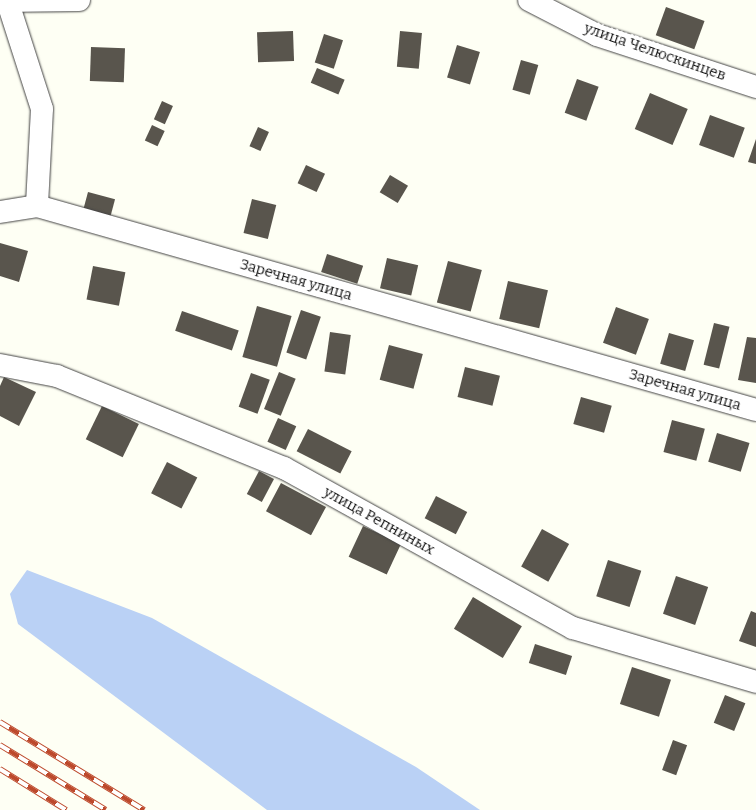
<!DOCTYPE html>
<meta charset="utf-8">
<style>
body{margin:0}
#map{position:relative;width:756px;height:810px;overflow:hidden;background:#fefff4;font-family:Bitter,serif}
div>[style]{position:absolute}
.water>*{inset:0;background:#bad1f5}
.building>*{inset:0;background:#59554d;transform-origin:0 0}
.roads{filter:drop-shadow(0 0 1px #444) drop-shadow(0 0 1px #444)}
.street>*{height:22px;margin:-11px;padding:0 11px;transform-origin:11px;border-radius:11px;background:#fff}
.rail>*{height:5.5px;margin-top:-2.75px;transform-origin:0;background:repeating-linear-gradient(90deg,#fff 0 11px,#bd492c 0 22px);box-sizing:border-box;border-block:1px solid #bd492c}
span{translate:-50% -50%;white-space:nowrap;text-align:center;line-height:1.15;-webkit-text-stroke:5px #fff;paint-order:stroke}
.street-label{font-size:15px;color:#111}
</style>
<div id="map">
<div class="water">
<i style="clip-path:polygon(27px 570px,152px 618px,416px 767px,480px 810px,267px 810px,18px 624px,10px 594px)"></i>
</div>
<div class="building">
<i style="left:666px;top:7px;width:41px;height:30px;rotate:20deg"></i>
<i style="left:293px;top:31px;width:30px;height:36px;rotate:88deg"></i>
<i style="left:400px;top:31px;width:22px;height:36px;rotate:5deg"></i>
<i style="left:324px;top:34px;width:20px;height:30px;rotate:18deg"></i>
<i style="left:457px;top:45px;width:24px;height:34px;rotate:17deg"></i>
<i style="left:91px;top:47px;width:34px;height:34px;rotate:2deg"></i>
<i style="left:521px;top:60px;width:18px;height:31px;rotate:16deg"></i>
<i style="left:317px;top:68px;width:30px;height:16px;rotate:23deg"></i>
<i style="left:577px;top:79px;width:23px;height:36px;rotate:20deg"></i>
<i style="left:650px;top:93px;width:41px;height:39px;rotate:23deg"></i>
<i style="left:162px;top:101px;width:12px;height:20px;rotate:24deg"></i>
<i style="left:710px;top:115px;width:37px;height:32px;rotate:20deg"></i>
<i style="left:152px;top:125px;width:14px;height:17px;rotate:25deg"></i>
<i style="left:258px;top:127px;width:12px;height:21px;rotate:24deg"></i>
<i style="clip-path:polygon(756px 139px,756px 164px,748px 162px)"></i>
<i style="left:306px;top:165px;width:21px;height:20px;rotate:25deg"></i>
<i style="left:390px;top:175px;width:21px;height:20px;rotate:31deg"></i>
<i style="left:88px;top:192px;width:28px;height:24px;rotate:15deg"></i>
<i style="left:252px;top:199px;width:25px;height:35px;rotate:14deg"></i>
<i style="clip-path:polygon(0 243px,28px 251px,19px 282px,0 276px)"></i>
<i style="left:327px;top:254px;width:38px;height:19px;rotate:18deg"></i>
<i style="left:387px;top:258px;width:32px;height:31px;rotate:13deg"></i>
<i style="left:448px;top:261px;width:35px;height:43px;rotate:15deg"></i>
<i style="left:93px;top:266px;width:33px;height:34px;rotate:11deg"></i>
<i style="left:508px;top:281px;width:41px;height:39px;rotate:13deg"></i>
<i style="left:257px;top:306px;width:36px;height:53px;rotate:16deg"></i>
<i style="left:616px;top:307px;width:35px;height:38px;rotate:20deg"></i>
<i style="left:301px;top:310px;width:21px;height:45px;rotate:19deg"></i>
<i style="left:182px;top:311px;width:60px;height:21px;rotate:19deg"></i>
<i style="left:714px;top:323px;width:16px;height:43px;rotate:14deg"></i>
<i style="left:330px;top:332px;width:21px;height:40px;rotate:8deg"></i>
<i style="left:669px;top:333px;width:26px;height:32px;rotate:16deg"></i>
<i style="clip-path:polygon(747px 337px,756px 338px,756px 383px,738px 380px)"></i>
<i style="left:389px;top:345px;width:35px;height:36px;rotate:15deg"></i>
<i style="left:465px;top:367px;width:36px;height:31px;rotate:14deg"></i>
<i style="left:279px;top:372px;width:18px;height:40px;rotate:22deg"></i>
<i style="left:251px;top:373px;width:20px;height:36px;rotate:20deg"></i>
<i style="clip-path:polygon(4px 377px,36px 392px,19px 426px,0 416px,0 386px)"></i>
<i style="left:581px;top:397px;width:32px;height:28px;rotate:16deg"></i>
<i style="left:102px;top:406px;width:41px;height:37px;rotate:26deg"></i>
<i style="left:278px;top:418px;width:20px;height:26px;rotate:24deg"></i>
<i style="left:672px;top:420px;width:34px;height:33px;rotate:15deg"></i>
<i style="left:308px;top:429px;width:49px;height:25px;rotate:27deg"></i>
<i style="left:717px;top:433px;width:34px;height:30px;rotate:17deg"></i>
<i style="left:167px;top:462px;width:34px;height:35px;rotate:27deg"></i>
<i style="left:259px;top:471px;width:17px;height:26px;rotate:28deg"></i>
<i style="left:281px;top:483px;width:51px;height:32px;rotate:28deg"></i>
<i style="left:436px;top:496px;width:35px;height:25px;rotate:27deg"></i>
<i style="left:363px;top:526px;width:42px;height:34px;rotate:25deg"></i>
<i style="left:542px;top:529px;width:31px;height:43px;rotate:29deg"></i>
<i style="left:608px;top:560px;width:35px;height:38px;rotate:18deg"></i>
<i style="left:676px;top:576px;width:34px;height:40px;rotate:19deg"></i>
<i style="left:473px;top:597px;width:57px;height:37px;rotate:31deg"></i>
<i style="clip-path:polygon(751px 611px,756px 613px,756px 647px,739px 641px)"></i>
<i style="left:535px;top:644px;width:39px;height:20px;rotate:18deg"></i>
<i style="left:632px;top:667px;width:41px;height:39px;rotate:18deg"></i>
<i style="left:725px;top:695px;width:22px;height:30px;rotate:22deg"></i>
<i style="left:673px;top:740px;width:15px;height:32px;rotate:20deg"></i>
</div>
<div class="roads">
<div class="street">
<i style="left:529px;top:0;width:76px;rotate:27.2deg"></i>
<i style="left:597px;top:35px;width:167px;rotate:18.1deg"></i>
<i style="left:0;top:1px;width:79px;rotate:-0.7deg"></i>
<i style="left:8px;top:3px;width:111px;rotate:72.2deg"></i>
<i style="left:42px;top:109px;width:97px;rotate:93deg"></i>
<i style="left:37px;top:206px;width:747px;rotate:15.84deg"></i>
<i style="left:0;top:212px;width:37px;rotate:-9deg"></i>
<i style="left:0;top:365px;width:58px;rotate:10.9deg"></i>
<i style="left:57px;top:376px;width:245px;rotate:22.1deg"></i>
<i style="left:284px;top:468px;width:330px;rotate:29deg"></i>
<i style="left:573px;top:628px;width:191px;rotate:16.4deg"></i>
</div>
</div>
<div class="rail">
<i style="left:0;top:722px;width:169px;rotate:31.4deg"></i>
<i style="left:0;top:745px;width:124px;rotate:31.5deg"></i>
<i style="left:0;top:769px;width:78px;rotate:31.8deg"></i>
</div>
<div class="street-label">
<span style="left:655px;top:52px;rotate:19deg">улица Челюскинцев</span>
<span style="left:296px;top:280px;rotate:16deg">Заречная улица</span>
<span style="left:685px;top:390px;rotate:16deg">Заречная улица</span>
<span style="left:379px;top:521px;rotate:29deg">улица Репниных</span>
</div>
</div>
